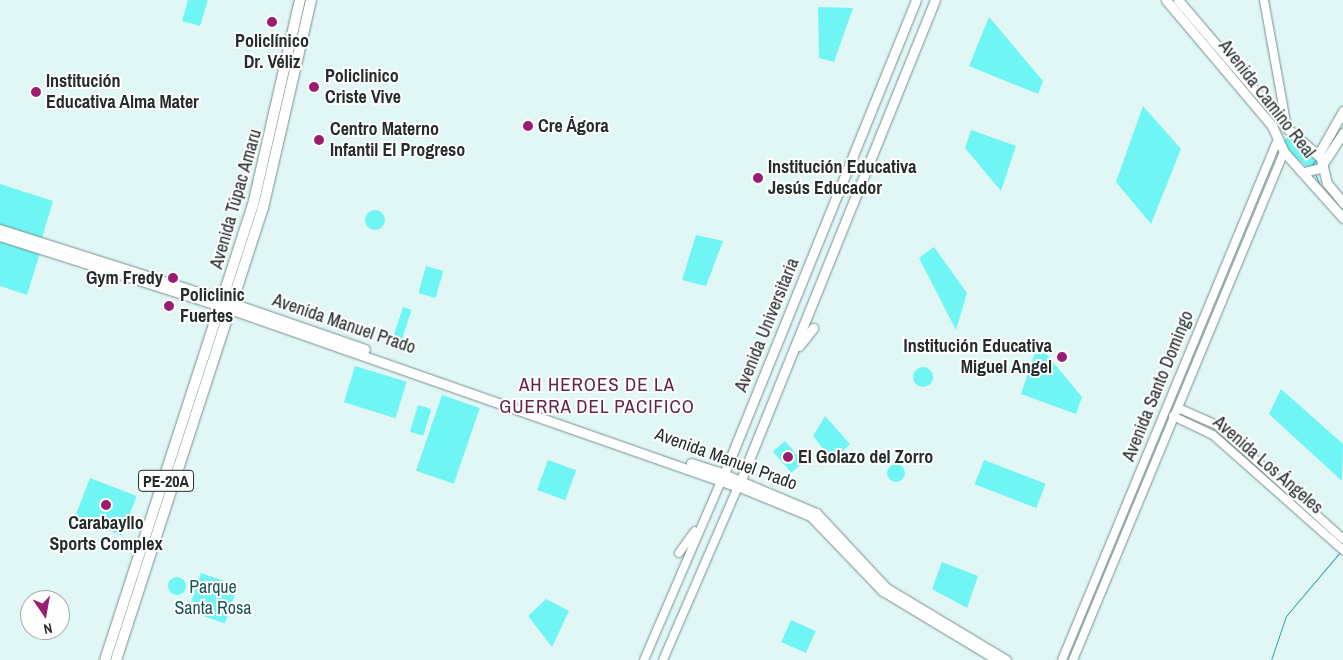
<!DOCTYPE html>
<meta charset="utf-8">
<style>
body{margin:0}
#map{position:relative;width:1343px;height:660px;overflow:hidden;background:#e0f7f6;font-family:"Archivo Narrow",sans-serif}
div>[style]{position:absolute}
.green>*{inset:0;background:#6ff5f3;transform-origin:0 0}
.round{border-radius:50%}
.stream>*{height:1px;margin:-0.5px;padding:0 0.5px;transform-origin:0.5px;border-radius:0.5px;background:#2fa5a4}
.roads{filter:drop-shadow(0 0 1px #798e8d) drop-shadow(0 0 1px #798e8d)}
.tertiary>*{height:8px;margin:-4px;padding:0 4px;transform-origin:4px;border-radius:4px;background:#fff}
.secondary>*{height:9px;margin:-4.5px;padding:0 4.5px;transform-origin:4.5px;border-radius:4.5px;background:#fff}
.trunk>*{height:10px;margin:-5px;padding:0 5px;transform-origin:5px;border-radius:5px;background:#fff}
.dots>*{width:14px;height:14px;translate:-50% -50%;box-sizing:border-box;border:2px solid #fefefe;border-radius:50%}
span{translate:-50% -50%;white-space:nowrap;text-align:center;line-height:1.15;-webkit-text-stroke:4px #fefefe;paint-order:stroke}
.shield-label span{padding:1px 4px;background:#fefefe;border:1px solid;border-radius:4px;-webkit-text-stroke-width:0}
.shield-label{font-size:16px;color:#242c2c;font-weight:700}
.poi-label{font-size:18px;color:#242c2c;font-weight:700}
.left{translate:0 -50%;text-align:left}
.right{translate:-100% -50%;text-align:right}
.street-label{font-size:18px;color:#242c2c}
.park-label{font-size:18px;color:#175756}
.neighbourhood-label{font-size:19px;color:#62264d;letter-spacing:1px}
.north{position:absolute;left:20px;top:590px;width:50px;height:50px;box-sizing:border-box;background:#fefefe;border:1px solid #a7aaaa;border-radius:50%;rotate:168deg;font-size:14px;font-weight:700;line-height:20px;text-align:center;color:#242c2c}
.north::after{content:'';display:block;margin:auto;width:18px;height:22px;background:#9a1d74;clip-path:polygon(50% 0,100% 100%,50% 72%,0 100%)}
</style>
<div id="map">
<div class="green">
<i style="clip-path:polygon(188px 0,208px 0,200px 26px,182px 21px)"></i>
<i style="clip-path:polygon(818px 7px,853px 8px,834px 62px,819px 58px)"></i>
<i style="clip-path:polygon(989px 17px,1043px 81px,1038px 94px,969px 66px)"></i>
<i style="clip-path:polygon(1143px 106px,1181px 149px,1151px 224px,1116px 182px)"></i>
<i style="clip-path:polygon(971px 130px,1016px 146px,1001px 191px,965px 148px)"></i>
<i style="clip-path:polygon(1290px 136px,1317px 160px,1316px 166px,1307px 167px,1284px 148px,1283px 140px)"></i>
<i style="clip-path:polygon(0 184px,53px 201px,42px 238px,0 225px)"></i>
<i class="round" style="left:365px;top:210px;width:20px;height:20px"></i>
<i style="clip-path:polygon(696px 235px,723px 241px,706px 286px,682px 280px)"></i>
<i style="clip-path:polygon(0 240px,40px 253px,27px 295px,0 286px)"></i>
<i style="clip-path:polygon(934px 247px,967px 293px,956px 330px,919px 258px)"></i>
<i style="left:426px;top:266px;width:18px;height:28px;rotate:16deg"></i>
<i style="left:403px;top:307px;width:9px;height:34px;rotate:18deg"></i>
<i style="clip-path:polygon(1038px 344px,1082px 397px,1076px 414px,1021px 394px)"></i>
<i style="left:355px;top:366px;width:54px;height:38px;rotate:17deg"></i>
<i class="round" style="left:913px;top:367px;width:20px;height:20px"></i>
<i style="clip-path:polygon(1281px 389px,1343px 444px,1342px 481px,1269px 414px)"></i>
<i style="left:442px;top:395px;width:40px;height:80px;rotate:19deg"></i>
<i style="left:418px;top:405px;width:14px;height:28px;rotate:17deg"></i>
<i style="clip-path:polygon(825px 416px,850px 444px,833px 461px,813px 436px)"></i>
<i style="left:785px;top:441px;width:28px;height:16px;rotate:49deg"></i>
<i style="left:548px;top:460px;width:30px;height:32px;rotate:20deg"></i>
<i style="left:984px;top:460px;width:66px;height:26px;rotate:21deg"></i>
<i class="round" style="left:887px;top:464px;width:18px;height:18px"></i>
<i style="left:90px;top:478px;width:50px;height:42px;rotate:21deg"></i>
<i style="clip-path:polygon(942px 562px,978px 576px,967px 608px,932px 589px)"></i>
<i style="left:201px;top:573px;width:39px;height:40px;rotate:19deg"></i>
<i class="round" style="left:168px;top:577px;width:18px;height:18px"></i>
<i style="clip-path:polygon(546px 599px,569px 611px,552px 647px,528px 616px)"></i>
<i style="left:791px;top:620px;width:27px;height:24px;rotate:24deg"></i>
</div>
<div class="stream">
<i style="left:1311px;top:166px;width:10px;rotate:-53deg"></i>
<i style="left:1315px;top:174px;width:13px;rotate:67deg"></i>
<i style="left:1271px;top:660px;width:46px;rotate:-71.2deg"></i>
<i style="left:1286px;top:616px;width:85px;rotate:-49.8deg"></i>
</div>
<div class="roads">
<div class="tertiary">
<i style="left:1264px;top:0;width:130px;rotate:79.8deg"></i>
<i style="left:0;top:229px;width:235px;rotate:17.6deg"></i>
<i style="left:0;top:237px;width:232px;rotate:17.6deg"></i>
<i style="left:1178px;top:408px;width:43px;rotate:23.6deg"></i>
<i style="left:1217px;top:425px;width:170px;rotate:42.1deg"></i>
<i style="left:1173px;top:416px;width:44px;rotate:25.4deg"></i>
<i style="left:1213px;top:435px;width:174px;rotate:41.5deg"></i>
<i style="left:679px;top:553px;width:27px;rotate:-54deg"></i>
<i style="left:644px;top:660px;width:202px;rotate:-66.7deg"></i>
<i style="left:724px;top:474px;width:101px;rotate:22.8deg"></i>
<i style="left:817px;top:513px;width:103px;rotate:47deg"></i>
<i style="left:887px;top:588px;width:140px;rotate:31deg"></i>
<i style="left:663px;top:660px;width:189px;rotate:-66.6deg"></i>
<i style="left:738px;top:487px;width:79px;rotate:22.3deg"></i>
<i style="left:811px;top:517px;width:104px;rotate:46.2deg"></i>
<i style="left:883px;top:592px;width:132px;rotate:31deg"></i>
<i style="left:1062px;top:660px;width:564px;rotate:-67.48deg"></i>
<i style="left:1073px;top:660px;width:550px;rotate:-67.44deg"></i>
</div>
<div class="secondary">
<i style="left:1166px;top:0;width:165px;rotate:49.9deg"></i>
<i style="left:1272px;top:126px;width:29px;rotate:65deg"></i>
<i style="left:1284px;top:152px;width:89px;rotate:48.2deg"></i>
<i style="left:1178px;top:0;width:168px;rotate:49.6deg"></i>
<i style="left:1287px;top:128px;width:45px;rotate:41.4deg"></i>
<i style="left:1321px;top:158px;width:26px;rotate:77deg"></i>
<i style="left:1327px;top:183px;width:26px;rotate:51deg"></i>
<i style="left:1318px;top:155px;width:51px;rotate:-60.4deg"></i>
<i style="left:1304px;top:172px;width:16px;rotate:-14deg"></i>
<i style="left:1320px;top:168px;width:42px;rotate:-56.7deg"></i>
<i style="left:226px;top:301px;width:147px;rotate:19.1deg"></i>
<i style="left:224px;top:307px;width:545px;rotate:19.3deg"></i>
<i style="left:738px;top:487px;width:525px;rotate:-67.98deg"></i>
<i style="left:799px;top:346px;width:23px;rotate:-52deg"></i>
<i style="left:691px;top:463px;width:35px;rotate:18deg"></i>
<i style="left:724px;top:474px;width:511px;rotate:-67.95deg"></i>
</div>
<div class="trunk">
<i style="left:105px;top:660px;width:478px;rotate:-72deg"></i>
<i style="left:253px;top:205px;width:210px;rotate:-77.1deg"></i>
<i style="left:116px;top:660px;width:475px;rotate:-72deg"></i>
<i style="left:263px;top:208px;width:213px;rotate:-77deg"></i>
</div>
</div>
<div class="dots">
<i style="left:272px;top:22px;background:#9a1d74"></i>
<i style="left:314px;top:87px;background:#9a1d74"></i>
<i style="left:36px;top:92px;background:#9a1d74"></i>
<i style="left:528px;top:126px;background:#9a1d74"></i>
<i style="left:319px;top:140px;background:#9a1d74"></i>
<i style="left:758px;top:178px;background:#9a1d74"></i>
<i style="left:173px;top:278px;background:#9a1d74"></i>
<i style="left:169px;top:306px;background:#9a1d74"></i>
<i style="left:1062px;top:357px;background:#9a1d74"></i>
<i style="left:788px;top:457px;background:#9a1d74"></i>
<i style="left:106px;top:505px;background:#9a1d74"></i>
</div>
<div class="shield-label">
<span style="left:166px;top:481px">PE-20A</span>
</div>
<div class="poi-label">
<span style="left:272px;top:52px">Policlínico<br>Dr. Véliz</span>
<span class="left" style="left:325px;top:87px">Policlinico<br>Criste Vive</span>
<span class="left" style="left:46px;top:92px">Institución<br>Educativa Alma Mater</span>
<span class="left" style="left:538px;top:126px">Cre Ágora</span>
<span class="left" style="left:330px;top:140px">Centro Materno<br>Infantil El Progreso</span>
<span class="left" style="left:768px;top:178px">Institución Educativa<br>Jesús Educador</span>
<span class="right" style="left:163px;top:278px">Gym Fredy</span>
<span class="left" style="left:180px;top:306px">Policlinic<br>Fuertes</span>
<span class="right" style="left:1052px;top:357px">Institución Educativa<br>Miguel Angel</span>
<span class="left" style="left:798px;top:457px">El Golazo del Zorro</span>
<span style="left:106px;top:534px">Carabayllo<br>Sports Complex</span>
</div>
<div class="street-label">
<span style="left:1267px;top:99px;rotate:52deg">Avenida Camino Real</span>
<span style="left:236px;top:199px;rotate:-74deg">Avenida Túpac Amaru</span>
<span style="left:344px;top:324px;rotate:19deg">Avenida Manuel Prado</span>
<span style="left:767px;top:325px;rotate:-68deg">Avenida Universitaria</span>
<span style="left:1158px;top:386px;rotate:-68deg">Avenida Santo Domingo</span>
<span style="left:726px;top:459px;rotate:20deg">Avenida Manuel Prado</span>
<span style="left:1268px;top:465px;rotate:41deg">Avenida Los Ángeles</span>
</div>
<div class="park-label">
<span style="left:213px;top:598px">Parque<br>Santa Rosa</span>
</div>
<div class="neighbourhood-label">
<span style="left:597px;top:396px">AH HEROES DE LA<br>GUERRA DEL PACIFICO</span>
</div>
<div class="north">N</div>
</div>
